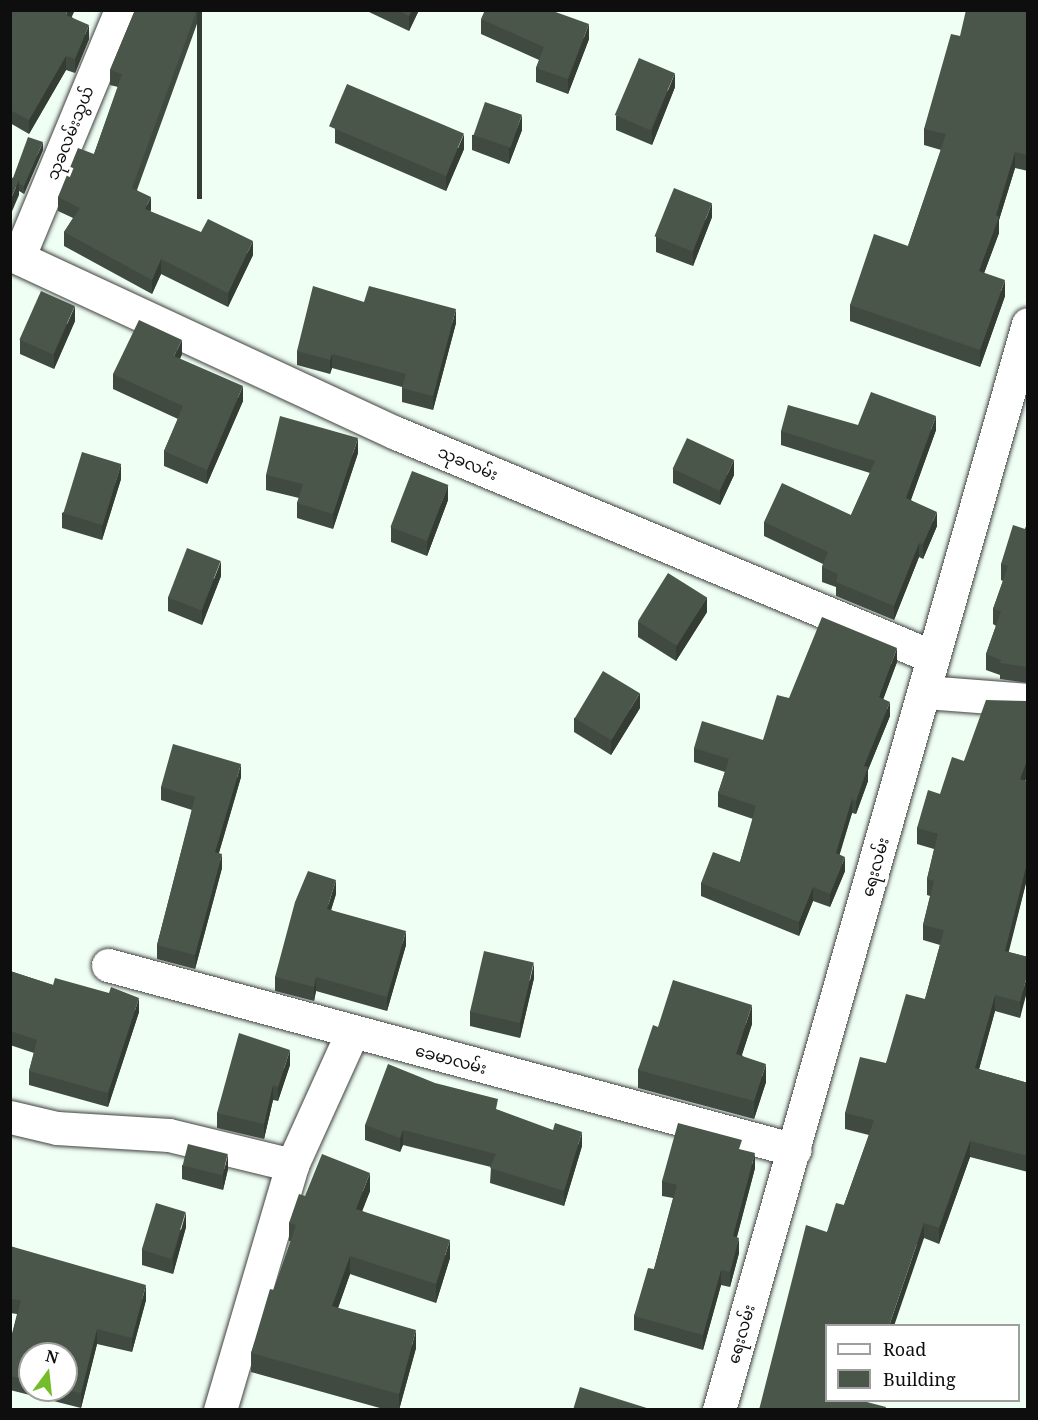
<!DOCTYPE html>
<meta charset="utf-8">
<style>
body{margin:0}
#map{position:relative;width:1038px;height:1420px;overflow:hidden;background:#effff4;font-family:"Noto Serif","Noto Sans Myanmar",serif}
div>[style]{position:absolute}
.roads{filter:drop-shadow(0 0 2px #414141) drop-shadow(0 0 2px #414141)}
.minor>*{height:33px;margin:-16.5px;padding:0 16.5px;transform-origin:16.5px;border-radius:16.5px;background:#fff}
.wall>*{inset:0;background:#404a40}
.shaded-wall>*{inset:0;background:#343c34;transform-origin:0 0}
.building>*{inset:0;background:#4b564a;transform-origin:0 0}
span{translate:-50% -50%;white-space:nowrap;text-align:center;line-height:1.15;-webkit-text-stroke:6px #fff;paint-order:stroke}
.street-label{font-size:16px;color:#0e0e0e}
.frame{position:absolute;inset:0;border:12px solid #0e0e0e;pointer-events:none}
.legend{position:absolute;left:825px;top:1324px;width:195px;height:78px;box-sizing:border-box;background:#fff;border:2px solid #9f9f9f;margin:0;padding:8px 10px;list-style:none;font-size:18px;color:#0e0e0e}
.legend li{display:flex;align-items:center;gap:12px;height:30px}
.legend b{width:30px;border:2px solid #9f9f9f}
.north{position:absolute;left:18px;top:1342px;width:60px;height:60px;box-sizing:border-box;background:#fff;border:2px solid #9f9f9f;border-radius:50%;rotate:15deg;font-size:16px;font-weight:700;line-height:24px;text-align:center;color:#0e0e0e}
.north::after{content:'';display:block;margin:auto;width:21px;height:27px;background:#74bc28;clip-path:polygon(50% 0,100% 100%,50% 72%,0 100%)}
</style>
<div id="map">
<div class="roads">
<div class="minor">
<i style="left:10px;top:254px;width:425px;rotate:24.9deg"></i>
<i style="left:396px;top:433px;width:582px;rotate:22.64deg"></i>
<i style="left:19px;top:256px;width:266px;rotate:-67.5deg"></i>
<i style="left:925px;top:692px;width:103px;rotate:4.4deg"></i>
<i style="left:108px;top:965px;width:711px;rotate:15.07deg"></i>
<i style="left:10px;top:1117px;width:48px;rotate:13.2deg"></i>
<i style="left:57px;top:1128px;width:112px;rotate:3.6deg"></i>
<i style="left:169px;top:1135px;width:127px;rotate:13.7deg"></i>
<i style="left:220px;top:1410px;width:255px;rotate:-73.6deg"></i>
<i style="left:292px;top:1165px;width:145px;rotate:-65.6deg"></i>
<i style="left:719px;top:1410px;width:1129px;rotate:-74.12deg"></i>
</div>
</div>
<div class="wall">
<i style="clip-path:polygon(10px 10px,72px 17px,89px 39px,75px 73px,66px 70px,29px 134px,10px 123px)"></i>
<i style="clip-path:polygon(135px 10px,202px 10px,137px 190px,151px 212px,253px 255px,228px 307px,161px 274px,152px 294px,64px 246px,64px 232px,73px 218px,58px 211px,58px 197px,94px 154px,118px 87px,110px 85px,110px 70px)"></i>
<i style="clip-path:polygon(369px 10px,419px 10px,409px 31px,369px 12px)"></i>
<i style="clip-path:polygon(1028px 10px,1028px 171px,1015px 168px,999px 220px,999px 233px,984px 273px,1005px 296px,980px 367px,850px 321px,850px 305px,908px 246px,941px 150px,924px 145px,924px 129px)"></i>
<i style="clip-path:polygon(481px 19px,589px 39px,568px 94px,536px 82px,536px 68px,539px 60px,481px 34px)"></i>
<i style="clip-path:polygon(675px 87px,652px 145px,616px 130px,616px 116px)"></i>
<i style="clip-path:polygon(335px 128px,464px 149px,446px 191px,335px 143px)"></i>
<i style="clip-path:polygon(522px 130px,509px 164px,472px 150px,472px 135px)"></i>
<i style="clip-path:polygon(43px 150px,24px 194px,19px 191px,19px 195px,13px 178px)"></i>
<i style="clip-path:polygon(712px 217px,693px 266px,656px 252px,656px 237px)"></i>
<i style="clip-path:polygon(364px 302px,456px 323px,433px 410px,402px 402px,402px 387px,332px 368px,330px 374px,297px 365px,297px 351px)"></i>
<i style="clip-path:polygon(75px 321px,54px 369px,20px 354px,20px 340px)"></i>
<i style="clip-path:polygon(182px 354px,180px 359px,243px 401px,207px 484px,164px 466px,164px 451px,178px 419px,113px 389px,113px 374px)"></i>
<i style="clip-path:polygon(858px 425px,936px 430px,911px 500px,937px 526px,923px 559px,919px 557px,894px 620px,836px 596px,836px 587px,822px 582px,822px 567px,823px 564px,764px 536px,764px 522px,851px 515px,870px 473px,781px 445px,781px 431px)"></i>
<i style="clip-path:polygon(358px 453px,333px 529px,297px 518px,297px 503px,299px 498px,266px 490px,266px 475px)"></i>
<i style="clip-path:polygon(673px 469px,734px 475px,720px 505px,673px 483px)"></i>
<i style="clip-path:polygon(121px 479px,102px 540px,62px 528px,62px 513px)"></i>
<i style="clip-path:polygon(448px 500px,427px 556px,391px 542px,391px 527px)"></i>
<i style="clip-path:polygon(1028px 522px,1028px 683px,1000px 679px,1000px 675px,986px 670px,986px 654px,996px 626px,993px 624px,993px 609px,1003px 581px,1001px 580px,1001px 564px,1025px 529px)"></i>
<i style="clip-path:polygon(221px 576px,202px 625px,168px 611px,168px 597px)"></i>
<i style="clip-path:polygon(707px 612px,676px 661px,638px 637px,638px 622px)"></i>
<i style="clip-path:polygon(897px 662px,883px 699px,890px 716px,868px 770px,868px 781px,856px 814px,852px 813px,839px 855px,845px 871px,830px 907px,813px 901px,799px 936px,701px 896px,701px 883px,740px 862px,753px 819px,718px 807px,718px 793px,725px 772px,694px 762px,694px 748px,763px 740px,789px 698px)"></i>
<i style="clip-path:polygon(1028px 701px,1028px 774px,1025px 781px,1028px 782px,1028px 875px,1008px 952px,1028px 957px,1020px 1018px,995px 1011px,979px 1069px,1028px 1083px,1028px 1172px,970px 1157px,939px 1244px,924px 1238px,826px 1326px,826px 1401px,886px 1410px,759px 1410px,827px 1232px,844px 1205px,869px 1135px,845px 1129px,845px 1113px,886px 1063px,925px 999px,940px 945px,923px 940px,923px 925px,930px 896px,927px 895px,927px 879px,934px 849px,917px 844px,917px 828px,964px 761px)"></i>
<i style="clip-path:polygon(640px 708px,611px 755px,574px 732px,574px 718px)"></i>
<i style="clip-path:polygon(241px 777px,219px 853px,222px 868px,195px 969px,157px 959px,157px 945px,192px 810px,161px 800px,161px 787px)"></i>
<i style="clip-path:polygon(336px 894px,331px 910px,406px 945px,387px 1011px,316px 991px,314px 1001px,275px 991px,275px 977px)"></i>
<i style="clip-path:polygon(10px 971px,53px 985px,139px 1012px,108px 1107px,29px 1085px,29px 1071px,34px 1053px,10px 1045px)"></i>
<i style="clip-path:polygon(534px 978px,520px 1038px,470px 1026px,470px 1011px)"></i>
<i style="clip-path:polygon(752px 1024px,742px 1055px,766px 1082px,754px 1119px,638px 1088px,638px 1070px,658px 1027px)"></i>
<i style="clip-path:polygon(290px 1065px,278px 1101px,273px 1100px,264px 1139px,217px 1128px,217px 1113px)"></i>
<i style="clip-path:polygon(498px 1110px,582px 1146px,564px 1206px,490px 1183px,491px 1167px,403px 1145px,400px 1152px,365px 1140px,365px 1125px)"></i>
<i style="clip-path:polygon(742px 1150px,755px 1168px,737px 1237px,739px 1253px,730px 1287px,721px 1285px,703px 1350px,634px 1330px,634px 1316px,654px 1269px,673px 1198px,662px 1196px,662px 1181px)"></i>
<i style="clip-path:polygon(182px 1165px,228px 1169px,223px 1190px,182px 1179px)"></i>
<i style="clip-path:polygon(370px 1191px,362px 1211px,450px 1258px,436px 1303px,350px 1274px,338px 1308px,416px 1348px,399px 1410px,387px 1410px,251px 1372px,251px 1353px,291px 1241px,289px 1241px,289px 1223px,305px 1196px)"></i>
<i style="clip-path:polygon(186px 1227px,173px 1274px,142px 1265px,142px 1250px)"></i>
<i style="clip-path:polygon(evenodd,10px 1246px,146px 1300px,132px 1352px,97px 1344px,81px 1408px,10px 1390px,10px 1342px,17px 1314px,10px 1313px,10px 1246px,30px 1354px,66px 1390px,30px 1390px,30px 1354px)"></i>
</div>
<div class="shaded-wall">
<i style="clip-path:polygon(68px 10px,75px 10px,66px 29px,66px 15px)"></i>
<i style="left:197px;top:10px;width:5px;height:189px"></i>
<i style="clip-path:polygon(412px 10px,419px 10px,409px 31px,409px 16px)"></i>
<i style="clip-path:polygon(589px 24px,589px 39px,568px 94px,568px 79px)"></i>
<i style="clip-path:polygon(89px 25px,89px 39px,75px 73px,75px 59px)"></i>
<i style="clip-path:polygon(66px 56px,66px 70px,29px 134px,29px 120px)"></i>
<i style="clip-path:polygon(675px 73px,675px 87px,652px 145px,652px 130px)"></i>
<i style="clip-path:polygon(522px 115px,522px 130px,509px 164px,509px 149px)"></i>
<i style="clip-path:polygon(464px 134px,464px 149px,446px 191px,446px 177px)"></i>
<i style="clip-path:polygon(43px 142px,43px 150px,24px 194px,24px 186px)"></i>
<i style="clip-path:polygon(1015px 152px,1015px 168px,999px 220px,999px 233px,979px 287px,979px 271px)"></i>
<i style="clip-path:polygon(19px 180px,19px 195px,10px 216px,10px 201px)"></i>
<i style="clip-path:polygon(151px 197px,151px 211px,145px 209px)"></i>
<i style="clip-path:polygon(712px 203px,712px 217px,693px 266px,693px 252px)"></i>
<i style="clip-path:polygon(253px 241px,253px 255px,228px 307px,228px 293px)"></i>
<i style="clip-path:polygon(161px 259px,161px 274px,152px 294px,152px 280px)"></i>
<i style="clip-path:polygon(1005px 280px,1005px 296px,980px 367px,980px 350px)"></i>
<i style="clip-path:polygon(75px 306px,75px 321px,54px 369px,54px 354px)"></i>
<i style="clip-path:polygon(456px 309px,456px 323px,433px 410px,433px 396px)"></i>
<i style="clip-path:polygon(182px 340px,182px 354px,174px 371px,174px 356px)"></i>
<i style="clip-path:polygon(332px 354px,332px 368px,330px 374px,330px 360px)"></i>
<i style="clip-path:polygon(243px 386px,243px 401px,207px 484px,207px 470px)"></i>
<i style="clip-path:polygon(936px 416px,936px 430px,906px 513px,906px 498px)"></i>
<i style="clip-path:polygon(358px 438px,358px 453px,333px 529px,333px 514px)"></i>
<i style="clip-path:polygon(734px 460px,734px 475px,720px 505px,720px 490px)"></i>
<i style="clip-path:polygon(121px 464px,121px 479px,102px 540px,102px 526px)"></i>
<i style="clip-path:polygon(448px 485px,448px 500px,427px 556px,427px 541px)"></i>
<i style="clip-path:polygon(937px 512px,937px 526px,923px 559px,923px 544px)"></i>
<i style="clip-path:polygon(919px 543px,919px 557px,894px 620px,894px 606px)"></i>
<i style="clip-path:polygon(221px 561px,221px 576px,202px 625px,202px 610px)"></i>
<i style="clip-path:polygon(707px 597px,707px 612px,676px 661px,676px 646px)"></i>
<i style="clip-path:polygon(897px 648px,897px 662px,879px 711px,879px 697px)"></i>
<i style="clip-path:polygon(640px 693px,640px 708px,611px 755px,611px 740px)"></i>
<i style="clip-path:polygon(890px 702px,890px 716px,868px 770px,868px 781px,856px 814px,856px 801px,864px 766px)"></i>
<i style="clip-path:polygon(1028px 758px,1028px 774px,1020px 795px,1020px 779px)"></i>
<i style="clip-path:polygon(241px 764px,241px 777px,215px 866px,215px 852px)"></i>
<i style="clip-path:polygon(852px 799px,852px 813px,836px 867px,836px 853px)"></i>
<i style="clip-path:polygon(222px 854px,222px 868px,195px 969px,195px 955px)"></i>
<i style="clip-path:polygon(845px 857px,845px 871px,830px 907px,830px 894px)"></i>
<i style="clip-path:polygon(1028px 859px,1028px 875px,1005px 967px,1005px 951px)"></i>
<i style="clip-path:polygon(336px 880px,336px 894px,327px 923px,327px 909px)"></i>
<i style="clip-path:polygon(813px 887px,813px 901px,799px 936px,799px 922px)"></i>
<i style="clip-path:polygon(406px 931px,406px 945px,387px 1011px,387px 997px)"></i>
<i style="clip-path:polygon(534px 963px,534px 978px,520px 1038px,520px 1023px)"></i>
<i style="clip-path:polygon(1028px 972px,1028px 988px,1020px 1018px,1020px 1002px)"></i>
<i style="clip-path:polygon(316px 977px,316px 991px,314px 1001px,314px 987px)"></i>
<i style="clip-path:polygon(995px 995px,995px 1011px,975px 1084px,975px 1068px)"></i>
<i style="clip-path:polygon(139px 998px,139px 1012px,108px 1107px,108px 1093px)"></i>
<i style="clip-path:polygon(752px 1005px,752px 1024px,736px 1072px,736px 1054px)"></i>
<i style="clip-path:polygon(290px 1050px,290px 1065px,278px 1101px,278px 1087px)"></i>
<i style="clip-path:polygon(766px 1064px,766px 1082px,754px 1119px,754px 1101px)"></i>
<i style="clip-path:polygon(273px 1085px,273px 1100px,264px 1139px,264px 1124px)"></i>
<i style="clip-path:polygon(403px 1130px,403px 1145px,400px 1152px,400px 1138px)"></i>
<i style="clip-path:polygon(582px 1132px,582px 1146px,564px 1206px,564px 1191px)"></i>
<i style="clip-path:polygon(970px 1141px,970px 1157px,939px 1244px,939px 1228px)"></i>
<i style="clip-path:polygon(755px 1153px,755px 1168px,733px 1251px,733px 1236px)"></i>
<i style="clip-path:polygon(228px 1154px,228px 1169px,223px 1190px,223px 1175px)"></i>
<i style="clip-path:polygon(370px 1173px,370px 1191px,356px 1227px,356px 1209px)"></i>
<i style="clip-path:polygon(186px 1212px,186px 1227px,173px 1274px,173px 1259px)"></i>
<i style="clip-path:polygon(924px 1223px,924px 1238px,894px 1326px,889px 1326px)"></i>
<i style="clip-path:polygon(739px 1238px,739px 1253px,730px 1287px,730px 1272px)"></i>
<i style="clip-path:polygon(450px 1240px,450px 1258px,436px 1303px,436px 1284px)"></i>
<i style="clip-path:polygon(350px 1256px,350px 1274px,332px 1325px,332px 1306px)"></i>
<i style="clip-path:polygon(721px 1270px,721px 1285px,703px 1350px,703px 1335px)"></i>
<i style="clip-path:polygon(146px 1285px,146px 1300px,132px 1352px,132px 1338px)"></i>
<i style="clip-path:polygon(97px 1329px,97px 1344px,81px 1408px,81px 1393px)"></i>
<i style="clip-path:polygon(416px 1330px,416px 1348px,399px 1410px,399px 1394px)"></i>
</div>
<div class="building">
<i style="clip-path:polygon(10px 10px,68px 10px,66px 15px,89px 25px,75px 59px,66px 56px,29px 120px,10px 110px)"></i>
<i style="clip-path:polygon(135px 10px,197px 10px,132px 188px,151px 197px,145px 209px,201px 232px,208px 219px,253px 241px,228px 293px,161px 259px,152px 280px,64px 232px,80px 208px,58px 197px,78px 148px,94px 154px,122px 74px,110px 70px)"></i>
<i style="clip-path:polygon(397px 10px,412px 10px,409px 16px)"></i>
<i style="clip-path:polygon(485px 10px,550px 10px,589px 24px,568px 79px,536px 68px,544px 47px,481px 19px)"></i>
<i style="clip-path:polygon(966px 10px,1028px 10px,1028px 155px,1015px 152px,996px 215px,999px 217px,979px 271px,1005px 280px,980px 350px,850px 305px,874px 234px,908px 246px,946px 134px,924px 129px,951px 34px,960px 36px)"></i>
<i style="left:639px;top:58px;width:39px;height:62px;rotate:23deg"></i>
<i style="left:347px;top:84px;width:127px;height:46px;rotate:23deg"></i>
<i style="left:485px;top:102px;width:39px;height:35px;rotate:19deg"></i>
<i style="clip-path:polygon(28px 137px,43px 142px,24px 186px,19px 184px,19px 180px,13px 178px)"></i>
<i style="clip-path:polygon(10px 177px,19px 180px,10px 201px)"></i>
<i style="left:674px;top:188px;width:41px;height:52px;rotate:22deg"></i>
<i style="clip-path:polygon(313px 286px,364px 302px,369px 286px,456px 309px,433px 396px,402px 388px,406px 374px,332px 354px,330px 360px,297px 351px)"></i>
<i style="left:41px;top:291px;width:37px;height:53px;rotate:24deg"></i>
<i style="clip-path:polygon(139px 320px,182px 340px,174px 356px,243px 386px,207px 470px,164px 451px,183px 406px,113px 374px)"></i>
<i style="clip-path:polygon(871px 392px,936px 416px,906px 498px,937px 512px,923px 544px,919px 543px,894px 606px,836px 582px,838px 574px,822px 567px,828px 552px,764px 522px,782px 483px,851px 515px,875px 461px,781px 431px,788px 405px,858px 425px)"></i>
<i style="clip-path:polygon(280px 416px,358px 438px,333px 514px,297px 503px,303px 484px,266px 475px)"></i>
<i style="left:687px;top:438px;width:52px;height:34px;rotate:25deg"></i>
<i style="left:82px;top:452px;width:41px;height:64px;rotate:17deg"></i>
<i style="left:412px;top:471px;width:39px;height:60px;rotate:21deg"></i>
<i style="clip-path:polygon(1028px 522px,1028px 667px,1000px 663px,1001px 660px,986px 654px,1001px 611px,993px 609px,1008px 566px,1001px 564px,1013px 525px,1025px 529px)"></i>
<i style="left:187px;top:548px;width:36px;height:53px;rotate:21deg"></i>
<i style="left:668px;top:573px;width:46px;height:57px;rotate:32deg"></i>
<i style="clip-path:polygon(822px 617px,897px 648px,879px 697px,890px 702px,864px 766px,868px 767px,856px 801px,852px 799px,836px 853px,845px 857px,830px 894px,813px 887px,799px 922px,701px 883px,713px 852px,740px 862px,756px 806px,718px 793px,729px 759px,694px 748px,702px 721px,763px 740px,777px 695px,789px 698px)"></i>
<i style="left:603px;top:671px;width:43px;height:55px;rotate:31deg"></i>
<i style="clip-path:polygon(986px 700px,1028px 701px,1028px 758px,1020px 779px,1028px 782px,1028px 859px,1005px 951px,1028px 957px,1028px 972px,1020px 1002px,995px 995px,975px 1068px,1028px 1083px,1028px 1156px,970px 1141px,939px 1228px,924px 1223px,889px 1326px,826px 1326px,826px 1401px,863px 1401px,886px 1407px,885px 1410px,759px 1410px,806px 1225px,827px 1232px,836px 1203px,844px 1205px,874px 1120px,845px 1113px,860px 1057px,886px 1063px,906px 994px,925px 999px,944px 930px,923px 925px,934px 881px,927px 879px,938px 834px,917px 828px,928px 790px,940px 794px,952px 757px,964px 761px)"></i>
<i style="clip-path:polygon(173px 744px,241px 764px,215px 852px,222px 854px,195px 955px,157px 945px,195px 797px,161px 787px)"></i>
<i style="clip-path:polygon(308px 871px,336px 880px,327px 909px,406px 931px,387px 997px,316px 977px,314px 987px,275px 977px,295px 902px)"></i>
<i style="left:484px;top:951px;width:51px;height:62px;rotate:13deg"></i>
<i style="clip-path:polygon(10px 971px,53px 985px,55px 978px,109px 993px,111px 987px,139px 998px,108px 1093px,29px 1071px,37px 1040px,10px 1031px)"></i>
<i style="clip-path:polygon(673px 980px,752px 1005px,736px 1054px,766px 1064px,754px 1101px,638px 1070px,653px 1025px,658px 1027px)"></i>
<i style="clip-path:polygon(239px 1033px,290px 1050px,278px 1087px,273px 1085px,264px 1124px,217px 1113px)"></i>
<i style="clip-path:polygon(388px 1064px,435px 1083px,498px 1099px,496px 1109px,553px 1130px,555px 1123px,582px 1132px,564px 1191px,490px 1168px,496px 1154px,403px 1130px,400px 1138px,365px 1125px)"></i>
<i style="clip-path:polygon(678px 1123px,742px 1140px,739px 1149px,755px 1153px,733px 1236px,739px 1238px,730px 1272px,721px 1270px,703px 1335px,634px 1316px,648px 1268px,654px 1269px,677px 1185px,662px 1181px)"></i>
<i style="left:188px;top:1144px;width:41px;height:22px;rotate:14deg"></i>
<i style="clip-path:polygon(322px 1154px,370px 1173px,356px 1209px,450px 1240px,436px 1284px,350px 1256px,332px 1306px,416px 1330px,399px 1394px,251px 1353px,270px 1289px,274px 1290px,296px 1225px,289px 1223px,299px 1194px,305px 1196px)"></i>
<i style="left:156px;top:1203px;width:31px;height:49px;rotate:17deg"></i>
<i style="clip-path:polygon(10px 1246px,146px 1285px,132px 1338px,97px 1329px,81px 1393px,66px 1390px,66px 1354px,30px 1354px,30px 1381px,10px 1376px,10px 1342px,21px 1301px,10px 1298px)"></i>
<i style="clip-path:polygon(580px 1387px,653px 1410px,573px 1410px)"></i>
</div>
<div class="street-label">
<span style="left:70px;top:133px;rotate:-68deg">သုခလမ်းသွယ်</span>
<span style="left:468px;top:463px;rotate:23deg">သုခလမ်း</span>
<span style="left:875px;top:867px;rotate:-74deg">ရေးလမ်း</span>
<span style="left:451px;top:1059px;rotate:15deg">ခေမာလမ်း</span>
<span style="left:741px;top:1334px;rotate:-74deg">ရေးလမ်း</span>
</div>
<div class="frame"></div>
<ul class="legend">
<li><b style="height:8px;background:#fff"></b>Road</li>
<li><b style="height:16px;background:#4b564a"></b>Building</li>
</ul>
<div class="north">N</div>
</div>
